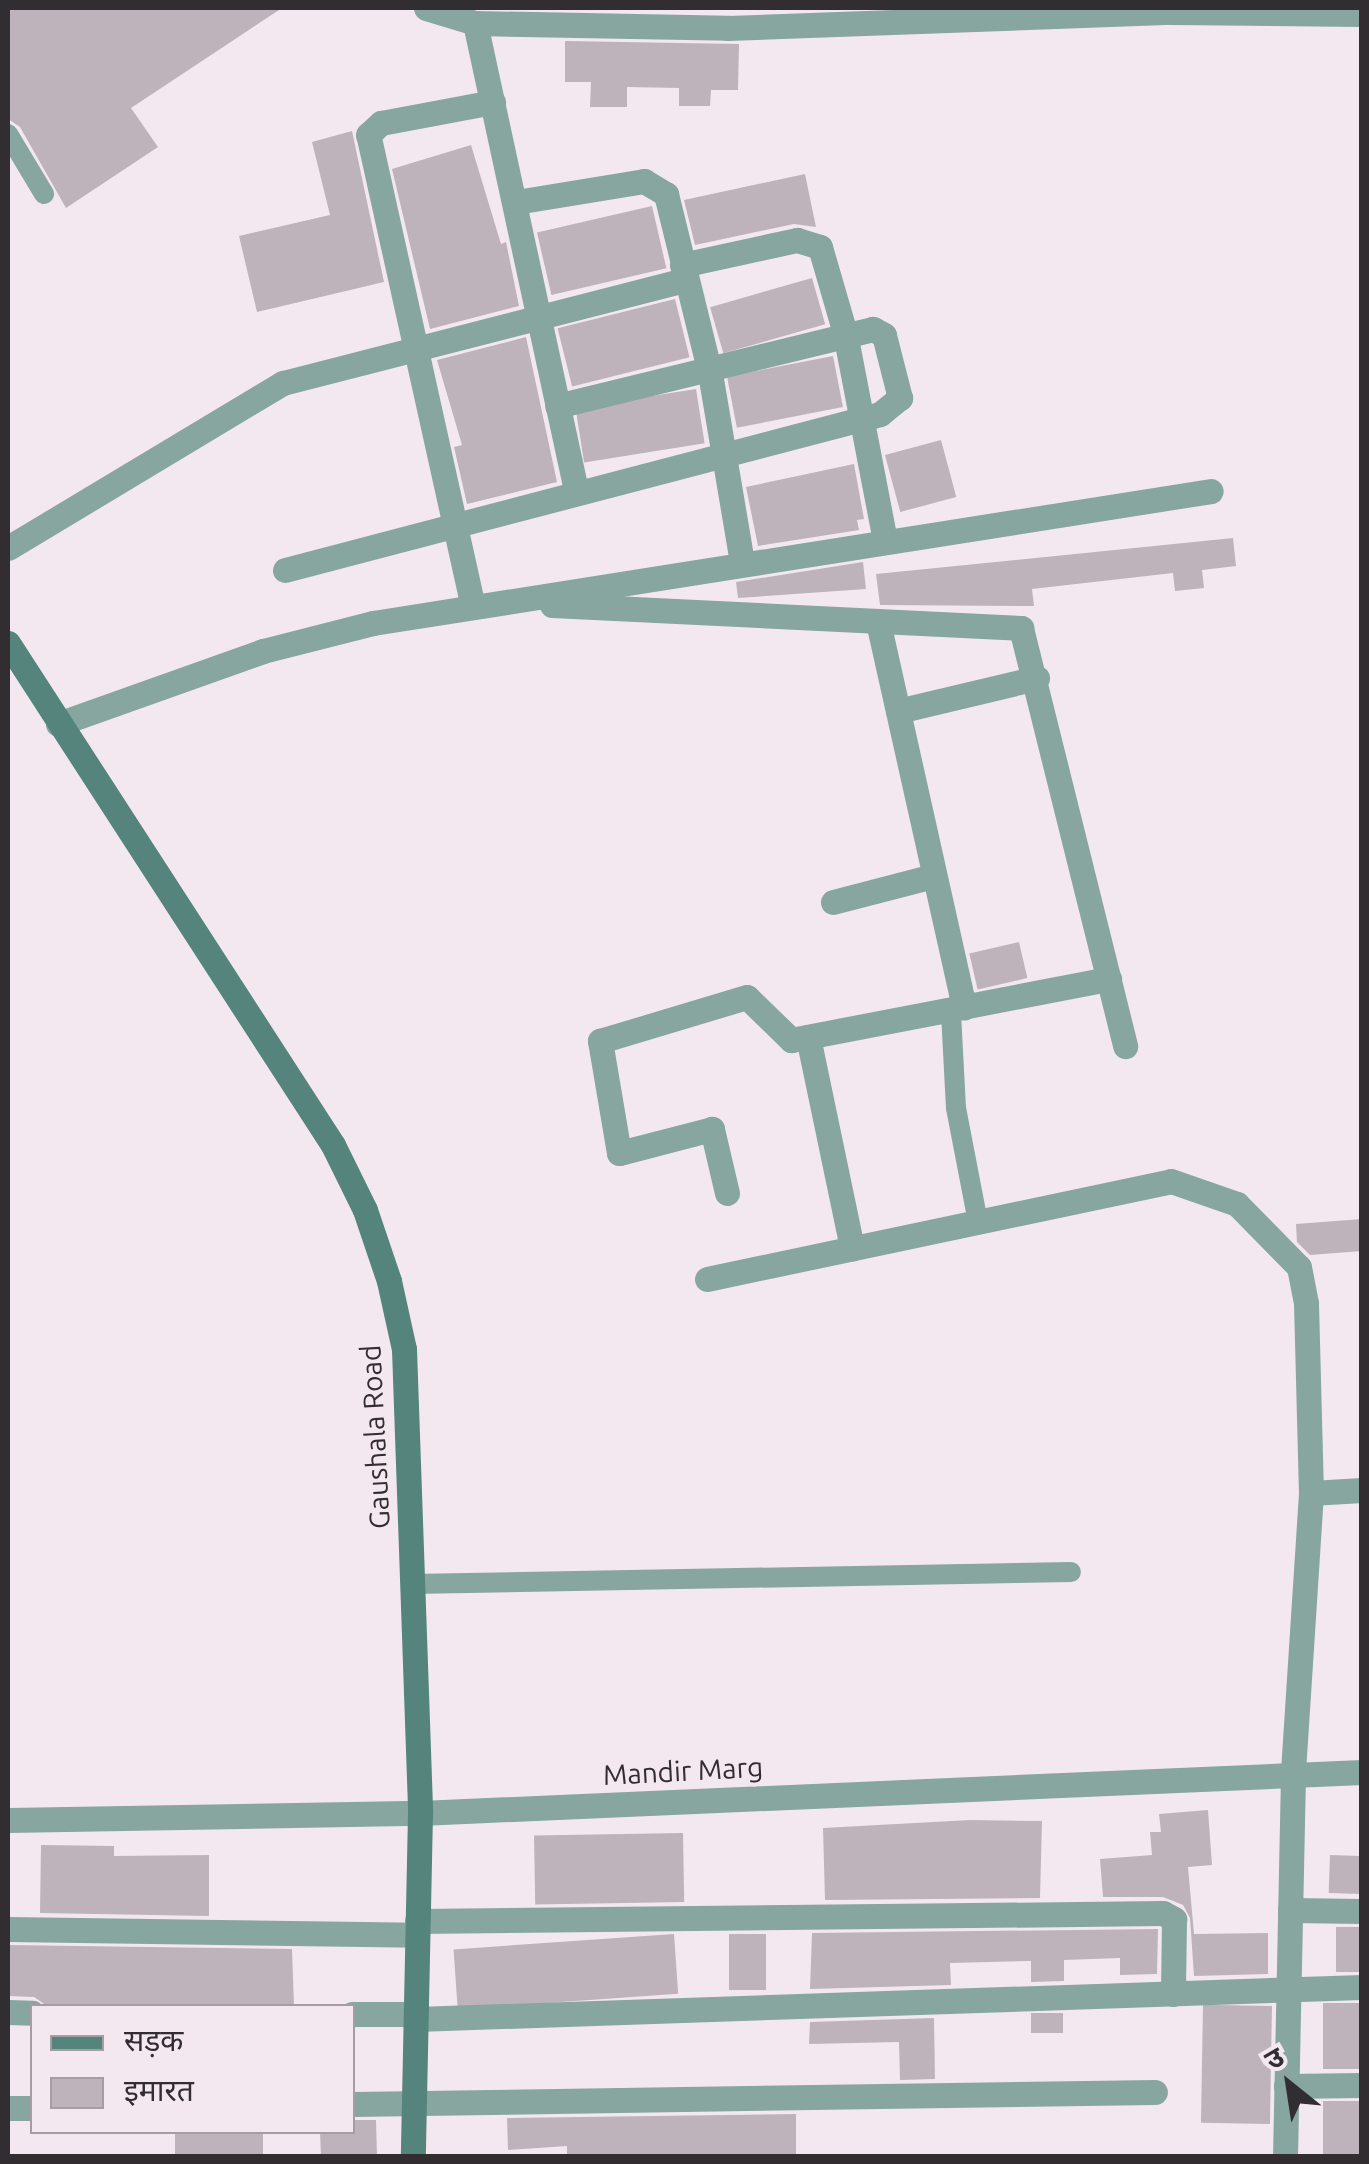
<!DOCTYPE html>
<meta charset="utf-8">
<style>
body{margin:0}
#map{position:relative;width:1369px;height:2164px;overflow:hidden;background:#f4e8f0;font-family:Ubuntu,"Noto Sans Devanagari",sans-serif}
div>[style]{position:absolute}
.building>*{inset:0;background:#beb3bb;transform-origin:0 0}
.lane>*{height:20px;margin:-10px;padding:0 10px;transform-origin:10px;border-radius:10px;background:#87a6a0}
.street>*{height:25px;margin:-12.5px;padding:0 12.5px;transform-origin:12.5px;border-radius:12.5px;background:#87a6a0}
.secondary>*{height:25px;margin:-12.5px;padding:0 12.5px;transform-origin:12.5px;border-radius:12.5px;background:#54847c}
span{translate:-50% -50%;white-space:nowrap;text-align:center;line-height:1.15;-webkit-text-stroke:8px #f4e8f0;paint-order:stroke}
.street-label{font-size:28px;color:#322d31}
.frame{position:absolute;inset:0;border:10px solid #322d31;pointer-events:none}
.legend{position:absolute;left:30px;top:2004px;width:325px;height:130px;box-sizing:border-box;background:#f4e8f0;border:2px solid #a69da4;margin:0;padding:12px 18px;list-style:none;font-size:30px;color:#322d31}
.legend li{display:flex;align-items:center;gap:20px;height:50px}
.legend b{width:50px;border:2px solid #a69da4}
.north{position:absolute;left:1239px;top:2034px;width:100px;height:100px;-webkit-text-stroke:8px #f4e8f0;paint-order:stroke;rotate:330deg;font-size:28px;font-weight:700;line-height:40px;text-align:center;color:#322d31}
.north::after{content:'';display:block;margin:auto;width:35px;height:45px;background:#322d31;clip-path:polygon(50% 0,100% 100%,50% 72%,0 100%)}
</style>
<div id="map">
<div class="building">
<i style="clip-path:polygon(8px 8px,282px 8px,131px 108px,158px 147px,66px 208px,20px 127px,8px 119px)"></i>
<i style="clip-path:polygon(565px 41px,739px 44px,738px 90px,711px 90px,710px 106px,679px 106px,679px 88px,627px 87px,627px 107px,590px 107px,591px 82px,565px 82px)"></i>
<i style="clip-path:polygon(352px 131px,384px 282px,257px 312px,239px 236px,330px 215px,312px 142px)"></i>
<i style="clip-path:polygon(471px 145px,501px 244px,506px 242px,519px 306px,430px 329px,392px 169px)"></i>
<i style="clip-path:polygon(805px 174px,816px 227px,794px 224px,695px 245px,684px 200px)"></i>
<i style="left:652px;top:206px;width:64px;height:118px;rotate:77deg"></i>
<i style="left:812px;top:278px;width:48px;height:106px;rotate:74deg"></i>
<i style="left:675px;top:299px;width:60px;height:121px;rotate:76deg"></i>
<i style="clip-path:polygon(526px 337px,557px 482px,467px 504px,454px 447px,462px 445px,437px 360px)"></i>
<i style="left:833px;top:356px;width:52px;height:108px;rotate:79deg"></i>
<i style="left:696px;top:389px;width:55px;height:122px;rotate:81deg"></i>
<i style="left:941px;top:440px;width:59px;height:58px;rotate:75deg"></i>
<i style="clip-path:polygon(854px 464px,864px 519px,857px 520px,859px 530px,758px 546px,746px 487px)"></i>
<i style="clip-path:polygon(1233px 538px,1236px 566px,1202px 570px,1204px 588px,1175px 591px,1173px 573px,1032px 589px,1034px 606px,880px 605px,876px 574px)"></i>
<i style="clip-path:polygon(863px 562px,866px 589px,738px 598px,736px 582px)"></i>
<i style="left:1019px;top:942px;width:37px;height:51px;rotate:77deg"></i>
<i style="clip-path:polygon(1362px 1219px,1362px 1251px,1310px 1255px,1297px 1242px,1296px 1224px)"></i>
<i style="clip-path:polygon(1208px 1810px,1212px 1865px,1188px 1867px,1194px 1934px,1268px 1933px,1268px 1974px,1194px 1976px,1190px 1918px,1183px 1905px,1163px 1897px,1103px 1897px,1100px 1859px,1152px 1855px,1150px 1832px,1161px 1832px,1159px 1814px)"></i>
<i style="clip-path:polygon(970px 1820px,1042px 1821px,1040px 1898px,825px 1900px,823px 1828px)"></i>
<i style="left:683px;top:1833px;width:69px;height:149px;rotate:89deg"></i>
<i style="clip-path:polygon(41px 1845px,114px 1846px,114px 1856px,209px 1855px,209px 1916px,40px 1913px)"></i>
<i style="left:1330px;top:1855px;width:32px;height:38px;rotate:2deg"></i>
<i style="left:1336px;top:1927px;width:26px;height:45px"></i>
<i style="clip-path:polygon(1158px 1929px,1157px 1974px,1120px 1975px,1120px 1958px,1064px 1960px,1064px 1981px,1031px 1982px,1031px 1961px,950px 1963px,951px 1985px,810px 1989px,812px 1933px)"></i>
<i style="left:674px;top:1934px;width:60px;height:221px;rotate:86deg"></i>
<i style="left:729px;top:1934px;width:37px;height:56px"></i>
<i style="clip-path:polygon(8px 1945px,292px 1949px,294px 2006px,47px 2006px,34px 1997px,8px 1996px)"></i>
<i style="left:1362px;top:2003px;width:66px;height:39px;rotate:90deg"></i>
<i style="left:1272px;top:2006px;width:118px;height:69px;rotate:91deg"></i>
<i style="left:1063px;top:2013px;width:20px;height:32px;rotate:90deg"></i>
<i style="clip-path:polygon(934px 2018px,935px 2079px,900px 2080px,899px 2042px,809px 2044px,810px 2022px)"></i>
<i style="left:1362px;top:2101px;width:55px;height:39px;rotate:90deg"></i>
<i style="clip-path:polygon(796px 2114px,796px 2156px,567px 2156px,567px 2146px,508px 2150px,507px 2118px)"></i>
<i style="clip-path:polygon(352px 2120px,376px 2120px,377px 2156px,321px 2156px,320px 2132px,352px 2132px)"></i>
<i style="left:175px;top:2132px;width:88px;height:24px"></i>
</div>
<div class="lane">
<i style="left:8px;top:134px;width:70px;rotate:59deg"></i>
<i style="left:951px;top:1013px;width:95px;rotate:87deg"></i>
<i style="left:956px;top:1108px;width:116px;rotate:79.1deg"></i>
<i style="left:412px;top:1584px;width:659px;rotate:-1.04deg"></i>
</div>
<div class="street">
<i style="left:426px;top:8px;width:51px;rotate:17deg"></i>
<i style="left:475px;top:23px;width:253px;rotate:1.1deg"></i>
<i style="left:728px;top:28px;width:444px;rotate:-2.1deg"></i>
<i style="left:1172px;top:12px;width:190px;rotate:0.6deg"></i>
<i style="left:475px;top:23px;width:479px;rotate:77.8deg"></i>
<i style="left:516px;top:202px;width:130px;rotate:-9.3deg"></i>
<i style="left:644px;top:181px;width:26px;rotate:31deg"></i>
<i style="left:666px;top:194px;width:184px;rotate:76.2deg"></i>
<i style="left:710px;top:373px;width:192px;rotate:80.4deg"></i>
<i style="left:682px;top:265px;width:118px;rotate:-12.3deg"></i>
<i style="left:797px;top:240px;width:24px;rotate:17deg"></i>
<i style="left:820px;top:247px;width:90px;rotate:73.8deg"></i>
<i style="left:845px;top:333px;width:211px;rotate:79.1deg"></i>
<i style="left:8px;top:548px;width:321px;rotate:-31deg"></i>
<i style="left:283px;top:383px;width:415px;rotate:-14.4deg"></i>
<i style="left:285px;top:570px;width:615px;rotate:-14.69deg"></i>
<i style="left:880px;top:414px;width:26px;rotate:-39deg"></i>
<i style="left:900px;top:398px;width:65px;rotate:-104.3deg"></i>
<i style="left:884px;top:335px;width:13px;rotate:-151deg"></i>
<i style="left:873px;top:329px;width:325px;rotate:166.3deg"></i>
<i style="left:552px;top:605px;width:470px;rotate:2.8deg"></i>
<i style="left:1021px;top:628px;width:431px;rotate:76deg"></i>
<i style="left:473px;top:607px;width:484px;rotate:-102.5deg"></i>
<i style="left:368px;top:135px;width:18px;rotate:-43deg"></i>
<i style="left:381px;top:123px;width:114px;rotate:-10.6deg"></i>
<i style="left:878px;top:622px;width:395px;rotate:77.4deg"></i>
<i style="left:898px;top:711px;width:143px;rotate:-13.4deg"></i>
<i style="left:58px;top:724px;width:218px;rotate:-19.6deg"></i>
<i style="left:263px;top:651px;width:114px;rotate:-14.3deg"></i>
<i style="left:373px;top:623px;width:848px;rotate:-8.95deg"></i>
<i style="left:833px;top:902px;width:103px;rotate:-14.6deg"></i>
<i style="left:808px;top:1037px;width:216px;rotate:78.2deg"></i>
<i style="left:727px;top:1193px;width:66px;rotate:-103.2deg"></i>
<i style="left:712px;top:1129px;width:96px;rotate:165.5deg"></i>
<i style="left:619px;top:1153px;width:114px;rotate:-99.6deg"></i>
<i style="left:600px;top:1041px;width:153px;rotate:-16.7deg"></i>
<i style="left:747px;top:997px;width:62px;rotate:44.3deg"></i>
<i style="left:791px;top:1040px;width:324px;rotate:-10.9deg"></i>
<i style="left:707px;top:1279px;width:474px;rotate:-11.9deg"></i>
<i style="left:1171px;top:1181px;width:70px;rotate:19.2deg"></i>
<i style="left:1237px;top:1204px;width:88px;rotate:45.5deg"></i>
<i style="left:1299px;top:1267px;width:37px;rotate:79deg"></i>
<i style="left:1306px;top:1303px;width:190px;rotate:88.5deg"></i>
<i style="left:1311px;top:1493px;width:283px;rotate:93.7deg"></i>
<i style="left:1293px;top:1775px;width:381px;rotate:91.2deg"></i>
<i style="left:1311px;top:1493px;width:51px;rotate:-3.4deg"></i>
<i style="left:8px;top:1820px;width:412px;rotate:-1deg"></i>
<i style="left:420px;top:1813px;width:943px;rotate:-2.49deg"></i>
<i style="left:1290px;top:1910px;width:72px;rotate:0.8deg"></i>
<i style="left:417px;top:1921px;width:746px;rotate:-0.61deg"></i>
<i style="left:1163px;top:1913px;width:13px;rotate:29deg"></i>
<i style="left:1174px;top:1919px;width:75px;rotate:90.8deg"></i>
<i style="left:8px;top:1929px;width:409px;rotate:0.8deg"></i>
<i style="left:8px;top:2012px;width:24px;rotate:2deg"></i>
<i style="left:352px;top:2014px;width:64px"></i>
<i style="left:416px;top:2019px;width:947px;rotate:-1.94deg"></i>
<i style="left:1286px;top:2086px;width:76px;rotate:-0.8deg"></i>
<i style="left:352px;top:2104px;width:803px;rotate:-0.86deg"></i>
<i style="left:8px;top:2108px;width:24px"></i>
</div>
<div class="secondary">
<i style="left:8px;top:643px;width:598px;rotate:57.08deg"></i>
<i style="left:333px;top:1145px;width:72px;rotate:63.8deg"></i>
<i style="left:365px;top:1210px;width:75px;rotate:71.3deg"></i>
<i style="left:389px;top:1281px;width:70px;rotate:77.6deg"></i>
<i style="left:404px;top:1349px;width:464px;rotate:88deg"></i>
<i style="left:420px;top:1813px;width:343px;rotate:91.2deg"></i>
</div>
<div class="street-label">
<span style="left:375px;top:1437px;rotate:-93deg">Gaushala Road</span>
<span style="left:683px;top:1771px;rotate:-3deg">Mandir Marg</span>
</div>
<div class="frame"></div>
<ul class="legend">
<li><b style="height:12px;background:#54847c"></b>सड़क</li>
<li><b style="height:28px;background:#beb3bb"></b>इमारत</li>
</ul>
<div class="north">उ</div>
</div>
